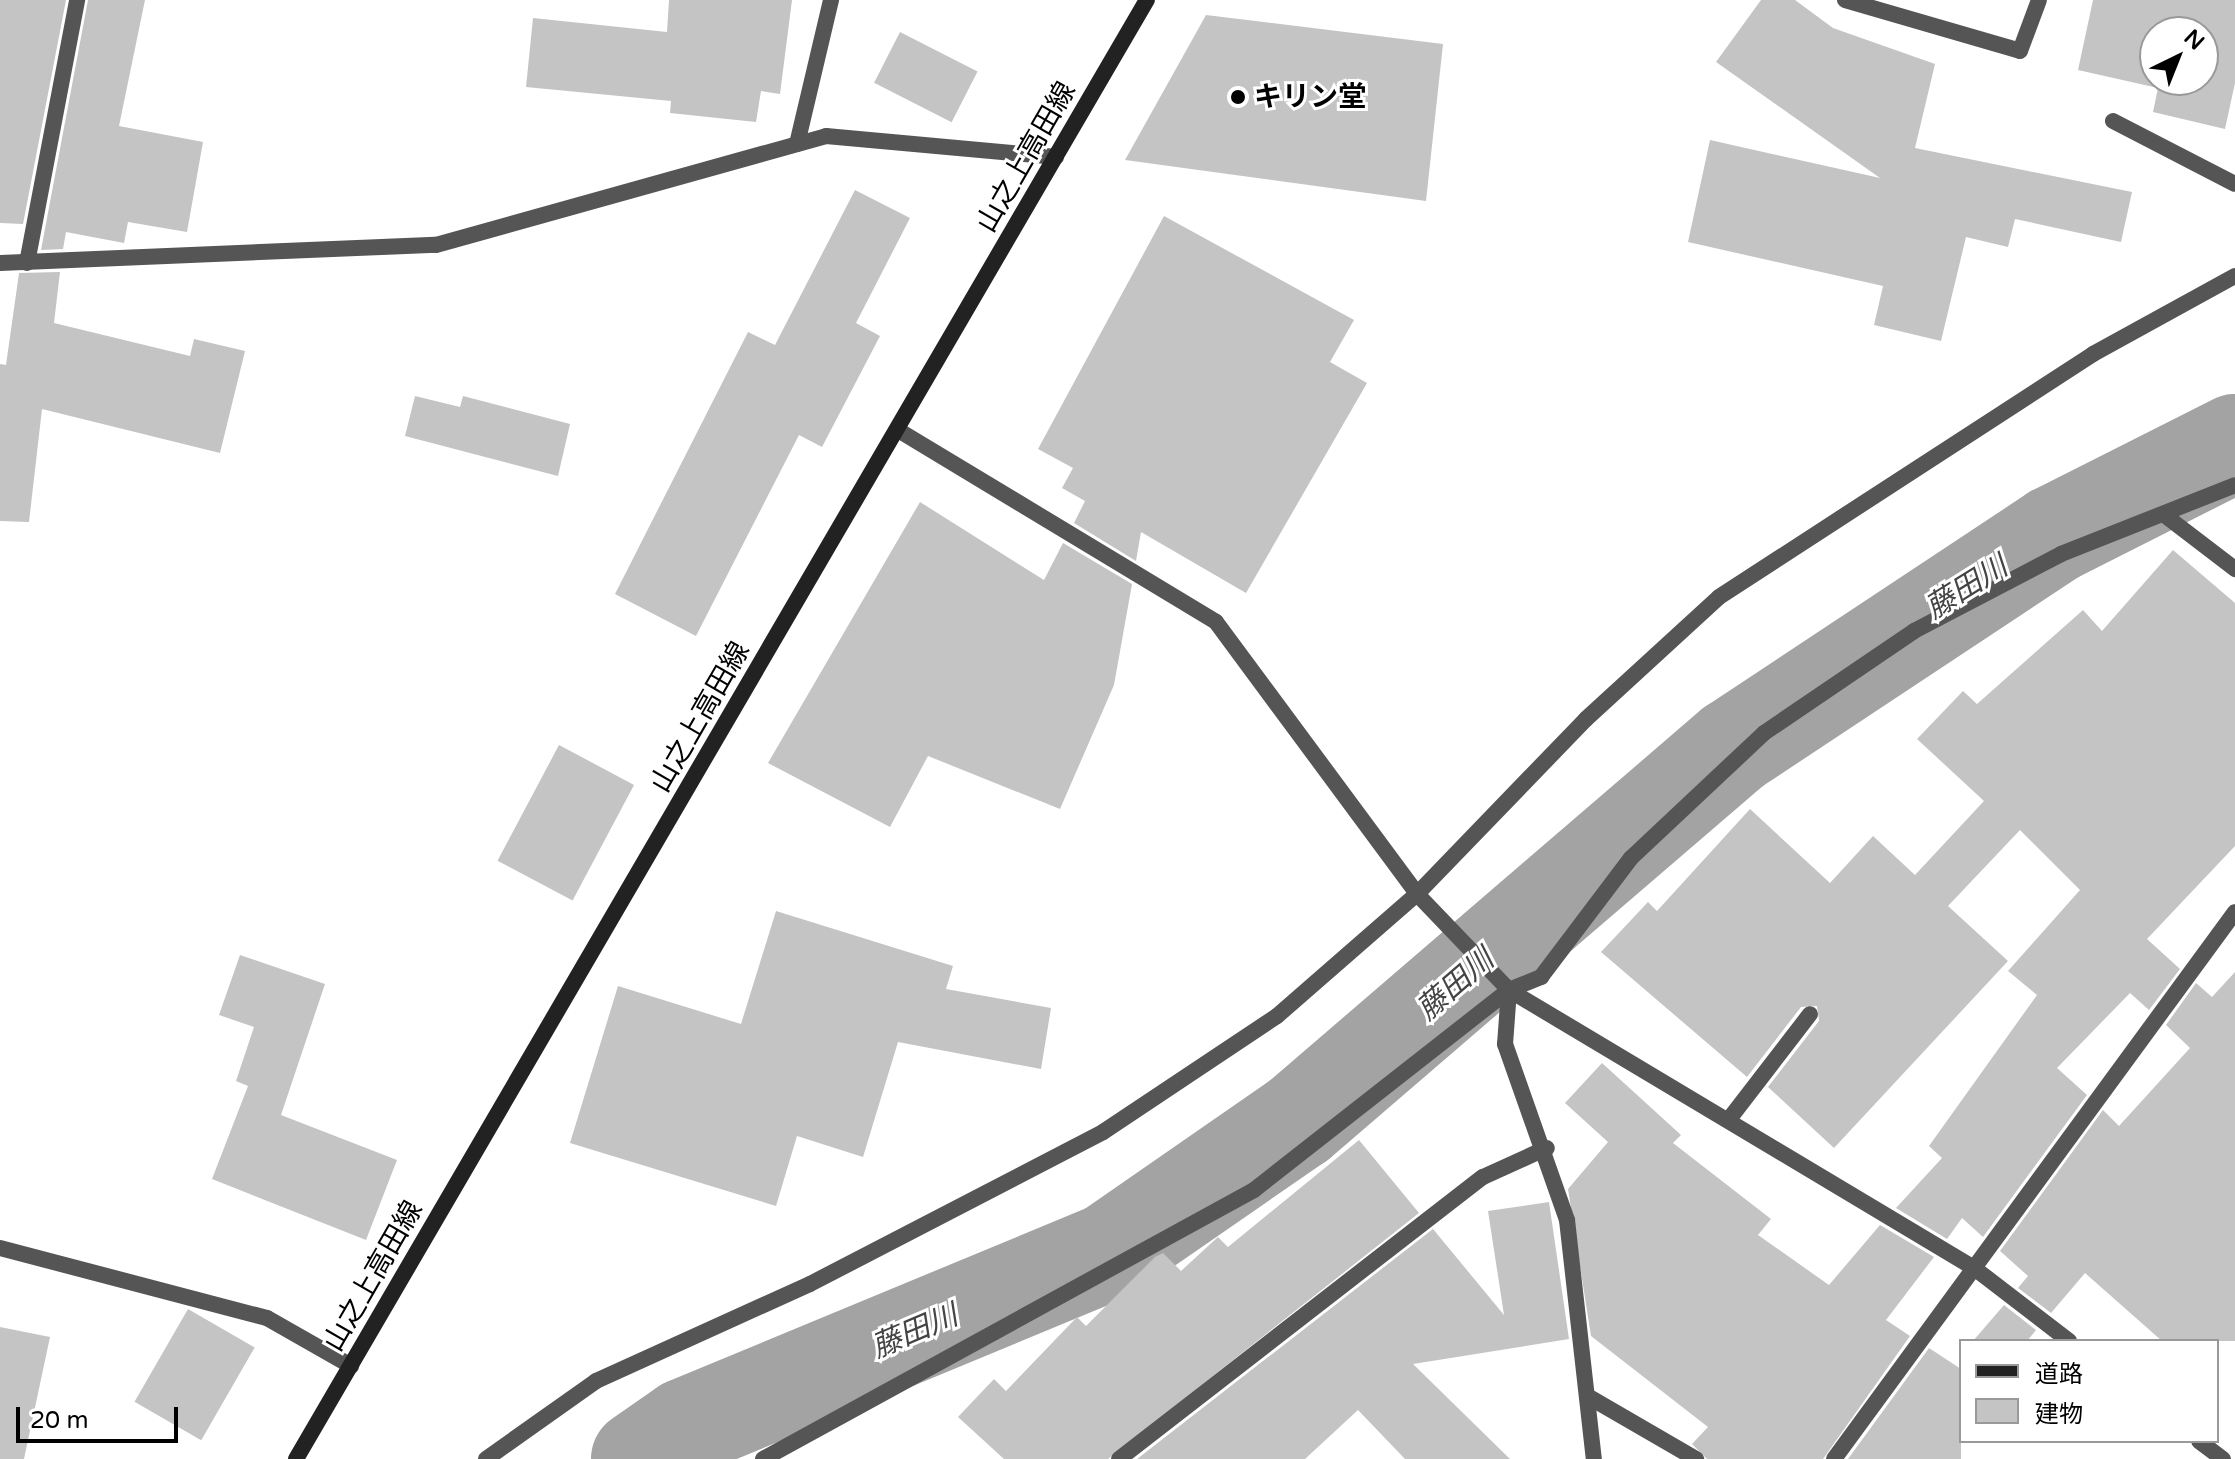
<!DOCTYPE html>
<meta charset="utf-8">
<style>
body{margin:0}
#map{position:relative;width:2235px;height:1459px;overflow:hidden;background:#fff;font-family:"Varela Round","Noto Sans JP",sans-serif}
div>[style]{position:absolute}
.river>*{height:98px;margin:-49px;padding:0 49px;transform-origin:49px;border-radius:49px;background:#a3a3a3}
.building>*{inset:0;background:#c4c4c4;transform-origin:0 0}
.lane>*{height:16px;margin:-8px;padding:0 8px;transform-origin:8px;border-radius:8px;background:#555}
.street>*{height:16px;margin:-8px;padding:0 8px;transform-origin:8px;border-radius:8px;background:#555}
.secondary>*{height:16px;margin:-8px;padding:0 8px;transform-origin:8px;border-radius:8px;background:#222}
.dots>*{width:22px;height:22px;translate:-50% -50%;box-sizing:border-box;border:4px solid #fff;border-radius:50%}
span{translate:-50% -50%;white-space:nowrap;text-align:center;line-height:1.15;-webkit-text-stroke:6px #fff;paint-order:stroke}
.poi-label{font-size:28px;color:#000;font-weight:700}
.left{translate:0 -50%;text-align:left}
.street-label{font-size:28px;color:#000}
.water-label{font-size:30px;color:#444;font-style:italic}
.legend{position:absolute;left:1959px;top:1339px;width:260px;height:104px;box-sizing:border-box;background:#fff;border:2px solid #999;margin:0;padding:10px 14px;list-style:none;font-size:24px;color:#000}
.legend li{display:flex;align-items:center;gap:16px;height:40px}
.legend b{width:40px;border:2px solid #999}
.north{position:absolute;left:2139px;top:16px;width:80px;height:80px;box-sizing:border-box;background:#fff;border:2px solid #999;border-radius:50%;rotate:43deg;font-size:22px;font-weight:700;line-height:32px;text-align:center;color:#000}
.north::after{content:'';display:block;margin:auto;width:28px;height:36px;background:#000;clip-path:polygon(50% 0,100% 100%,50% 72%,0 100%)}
.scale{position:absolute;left:16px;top:1407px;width:162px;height:36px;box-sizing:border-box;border:4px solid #000;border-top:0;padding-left:10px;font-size:24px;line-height:28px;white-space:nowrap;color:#000;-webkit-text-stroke:6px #fff;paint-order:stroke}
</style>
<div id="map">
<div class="river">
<i style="left:640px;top:1459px;width:56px;rotate:-34.8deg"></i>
<i style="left:686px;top:1427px;width:459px;rotate:-22.5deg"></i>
<i style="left:1110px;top:1251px;width:229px;rotate:-34.7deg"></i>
<i style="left:1298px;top:1121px;width:574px;rotate:-40.69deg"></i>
<i style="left:1733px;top:747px;width:386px;rotate:-33.5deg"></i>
<i style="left:2055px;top:534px;width:202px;rotate:-26.8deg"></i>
</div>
<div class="building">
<i style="clip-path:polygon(0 0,66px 0,23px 224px,0 223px)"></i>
<i style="clip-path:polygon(88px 0,145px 0,119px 126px,203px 142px,187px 232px,128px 222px,124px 243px,66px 232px,63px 249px,41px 250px)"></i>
<i style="clip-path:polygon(669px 0,792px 0,780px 94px,761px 91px,756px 122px,670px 113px,671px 101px,526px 87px,533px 18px,667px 32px)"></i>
<i style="clip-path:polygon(1761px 0,1795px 0,1833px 28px,1935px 64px,1915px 148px,2132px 192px,2121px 242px,2015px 219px,2008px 247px,1966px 237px,1941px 341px,1874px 325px,1883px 286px,1688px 242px,1710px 140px,1880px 178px,1716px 62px)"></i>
<i style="clip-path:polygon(evenodd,2093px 0,2235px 0,2235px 83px,2225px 129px,2153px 112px,2158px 88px,2078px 70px,2093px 0,2155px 32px,2203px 32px,2203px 80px,2155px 80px,2155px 32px)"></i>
<i style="clip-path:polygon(1206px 15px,1443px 44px,1426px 201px,1125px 160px)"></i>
<i style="left:900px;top:32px;width:87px;height:57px;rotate:27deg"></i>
<i style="clip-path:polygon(855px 190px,910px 218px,856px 323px,880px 336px,822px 447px,799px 435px,696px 636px,615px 594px,748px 332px,775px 345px)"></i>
<i style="clip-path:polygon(1164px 216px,1354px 320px,1330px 362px,1367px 383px,1246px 593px,1141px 532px,1136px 561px,1074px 523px,1085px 501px,1062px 488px,1073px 468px,1038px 449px)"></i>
<i style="clip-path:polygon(60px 272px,54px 323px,190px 356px,194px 339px,245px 351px,220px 453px,42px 409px,29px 522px,0 521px,0 364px,6px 365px,19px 273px)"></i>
<i style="clip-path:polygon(415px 396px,460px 407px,463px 396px,570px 424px,558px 476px,405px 436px)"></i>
<i style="clip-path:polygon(920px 502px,1044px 580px,1063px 543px,1132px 584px,1114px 685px,1060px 809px,928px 756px,890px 827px,768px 763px)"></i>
<i style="clip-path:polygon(2173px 550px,2235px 603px,2235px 846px,2147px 939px,2180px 969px,2149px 1010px,2130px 993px,2057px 1068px,2087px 1095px,1983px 1237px,1962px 1218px,1947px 1239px,1896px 1208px,1942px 1158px,1929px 1146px,2037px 995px,2008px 971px,2080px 890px,2020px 830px,1948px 906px,2008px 961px,1834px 1148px,1768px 1087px,1819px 1021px,1817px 1006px,1801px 1007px,1747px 1077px,1601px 952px,1648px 902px,1657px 911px,1750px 809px,1830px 883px,1873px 836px,1915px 875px,1984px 801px,1917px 739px,1963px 691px,1977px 704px,2083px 610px,2102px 631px)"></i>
<i style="left:559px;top:745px;width:85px;height:131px;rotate:28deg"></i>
<i style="clip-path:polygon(776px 911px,953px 966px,946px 989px,1051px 1008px,1041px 1069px,898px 1042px,863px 1157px,797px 1136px,776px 1206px,570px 1143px,618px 986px,741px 1024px)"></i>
<i style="clip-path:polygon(240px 955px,325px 984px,281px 1115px,397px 1160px,366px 1240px,212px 1179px,248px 1086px,236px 1081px,254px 1027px,219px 1015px)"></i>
<i style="clip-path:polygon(2235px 972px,2235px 1341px,2162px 1341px,2085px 1273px,2051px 1313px,2018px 1288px,2028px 1276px,2000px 1251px,2103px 1110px,2119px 1126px,2190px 1048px,2166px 1025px,2196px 983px,2212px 997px)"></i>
<i style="clip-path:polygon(1602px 1063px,1681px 1135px,1673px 1143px,1771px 1219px,1758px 1235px,1829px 1285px,1880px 1225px,1934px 1257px,1886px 1320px,1910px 1336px,1823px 1459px,1707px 1459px,1692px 1444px,1708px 1427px,1591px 1336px,1568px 1189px,1608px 1142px,1565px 1103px)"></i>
<i style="clip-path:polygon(1359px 1140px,1419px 1213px,1108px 1459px,1004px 1459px,958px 1417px,994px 1379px,1006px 1391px,1077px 1317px,1086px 1326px,1155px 1257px,1163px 1253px,1181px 1271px,1218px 1237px,1228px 1247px)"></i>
<i style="clip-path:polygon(1549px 1202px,1569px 1339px,1413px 1364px,1510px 1459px,1405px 1459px,1358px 1410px,1305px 1459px,1137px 1459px,1433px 1229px,1504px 1315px,1488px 1211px)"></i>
<i style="clip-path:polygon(2004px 1305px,2036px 1330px,2027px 1341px,1973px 1341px)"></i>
<i style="left:188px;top:1309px;width:77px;height:107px;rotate:30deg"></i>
<i style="clip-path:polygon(0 1327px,50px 1337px,24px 1459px,0 1459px)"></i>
<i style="clip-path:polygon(1929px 1348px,1961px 1369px,1961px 1459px,1848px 1459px)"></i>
</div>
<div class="lane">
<i style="left:27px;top:263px;width:268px;rotate:-79.2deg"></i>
</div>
<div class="street">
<i style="left:1845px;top:0;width:182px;rotate:16.2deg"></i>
<i style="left:2020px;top:51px;width:54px;rotate:-69.6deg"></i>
<i style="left:2113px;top:121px;width:137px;rotate:27.3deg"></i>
<i style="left:797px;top:144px;width:148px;rotate:-76.7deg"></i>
<i style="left:0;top:263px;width:436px;rotate:-2.4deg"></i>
<i style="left:436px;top:245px;width:405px;rotate:-15.6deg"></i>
<i style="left:826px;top:136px;width:231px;rotate:5.2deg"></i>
<i style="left:898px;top:430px;width:371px;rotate:31.1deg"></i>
<i style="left:1216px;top:622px;width:338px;rotate:53.5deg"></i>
<i style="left:1417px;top:894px;width:133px;rotate:46.2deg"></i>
<i style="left:1509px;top:990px;width:542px;rotate:30.87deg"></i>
<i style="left:1974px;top:1268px;width:120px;rotate:37.5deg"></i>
<i style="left:2167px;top:517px;width:86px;rotate:37.4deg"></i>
<i style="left:1509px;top:990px;width:54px;rotate:94.2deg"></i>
<i style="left:1505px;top:1044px;width:187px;rotate:70.6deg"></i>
<i style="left:1567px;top:1220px;width:241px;rotate:83.6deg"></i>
<i style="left:1730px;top:1118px;width:131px;rotate:-52.4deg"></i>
<i style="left:0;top:1248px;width:276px;rotate:14.7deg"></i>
<i style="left:267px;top:1318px;width:97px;rotate:29.7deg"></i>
<i style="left:1589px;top:1397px;width:124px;rotate:30.1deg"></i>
<i style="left:2199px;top:1441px;width:30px;rotate:37deg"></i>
<i style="left:486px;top:1459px;width:135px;rotate:-35.3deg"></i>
<i style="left:596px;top:1381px;width:235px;rotate:-24.4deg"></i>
<i style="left:810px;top:1284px;width:330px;rotate:-27.4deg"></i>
<i style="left:1103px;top:1132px;width:209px;rotate:-33.7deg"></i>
<i style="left:1277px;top:1016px;width:186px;rotate:-41.1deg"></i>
<i style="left:1417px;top:894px;width:243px;rotate:-46deg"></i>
<i style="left:1586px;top:719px;width:180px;rotate:-42.5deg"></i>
<i style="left:1719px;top:597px;width:446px;rotate:-33deg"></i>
<i style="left:2093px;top:354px;width:162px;rotate:-28.8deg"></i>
<i style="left:763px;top:1459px;width:560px;rotate:-28.72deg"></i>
<i style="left:1254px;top:1190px;width:324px;rotate:-38.1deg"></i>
<i style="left:1509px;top:990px;width:35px;rotate:-22deg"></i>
<i style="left:1541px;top:977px;width:149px;rotate:-52.9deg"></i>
<i style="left:1631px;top:858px;width:183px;rotate:-43.2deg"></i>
<i style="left:1764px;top:733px;width:181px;rotate:-34.2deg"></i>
<i style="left:1914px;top:631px;width:166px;rotate:-27.6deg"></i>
<i style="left:2061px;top:554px;width:187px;rotate:-21.6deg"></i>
<i style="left:1119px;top:1459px;width:460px;rotate:-37.8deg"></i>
<i style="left:1483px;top:1177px;width:70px;rotate:-24.4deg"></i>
<i style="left:1834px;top:1459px;width:678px;rotate:-53.76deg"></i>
</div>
<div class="secondary">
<i style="left:296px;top:1459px;width:1689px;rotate:-59.75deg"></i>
</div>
<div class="dots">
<i style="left:1238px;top:97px;background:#000"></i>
</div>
<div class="poi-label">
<span class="left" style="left:1254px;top:97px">キリン堂</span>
</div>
<div class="street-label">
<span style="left:1026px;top:157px;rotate:-60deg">山之上高田線</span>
<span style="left:700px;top:717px;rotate:-60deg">山之上高田線</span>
<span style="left:373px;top:1276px;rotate:-60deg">山之上高田線</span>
</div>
<div class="water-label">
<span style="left:1967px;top:588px;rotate:-32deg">藤田川</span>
<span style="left:1456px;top:985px;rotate:-41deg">藤田川</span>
<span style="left:915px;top:1332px;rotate:-23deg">藤田川</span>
</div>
<ul class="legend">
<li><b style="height:10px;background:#222"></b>道路</li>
<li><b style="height:22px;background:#c4c4c4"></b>建物</li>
</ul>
<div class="north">N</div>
<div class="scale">20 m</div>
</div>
